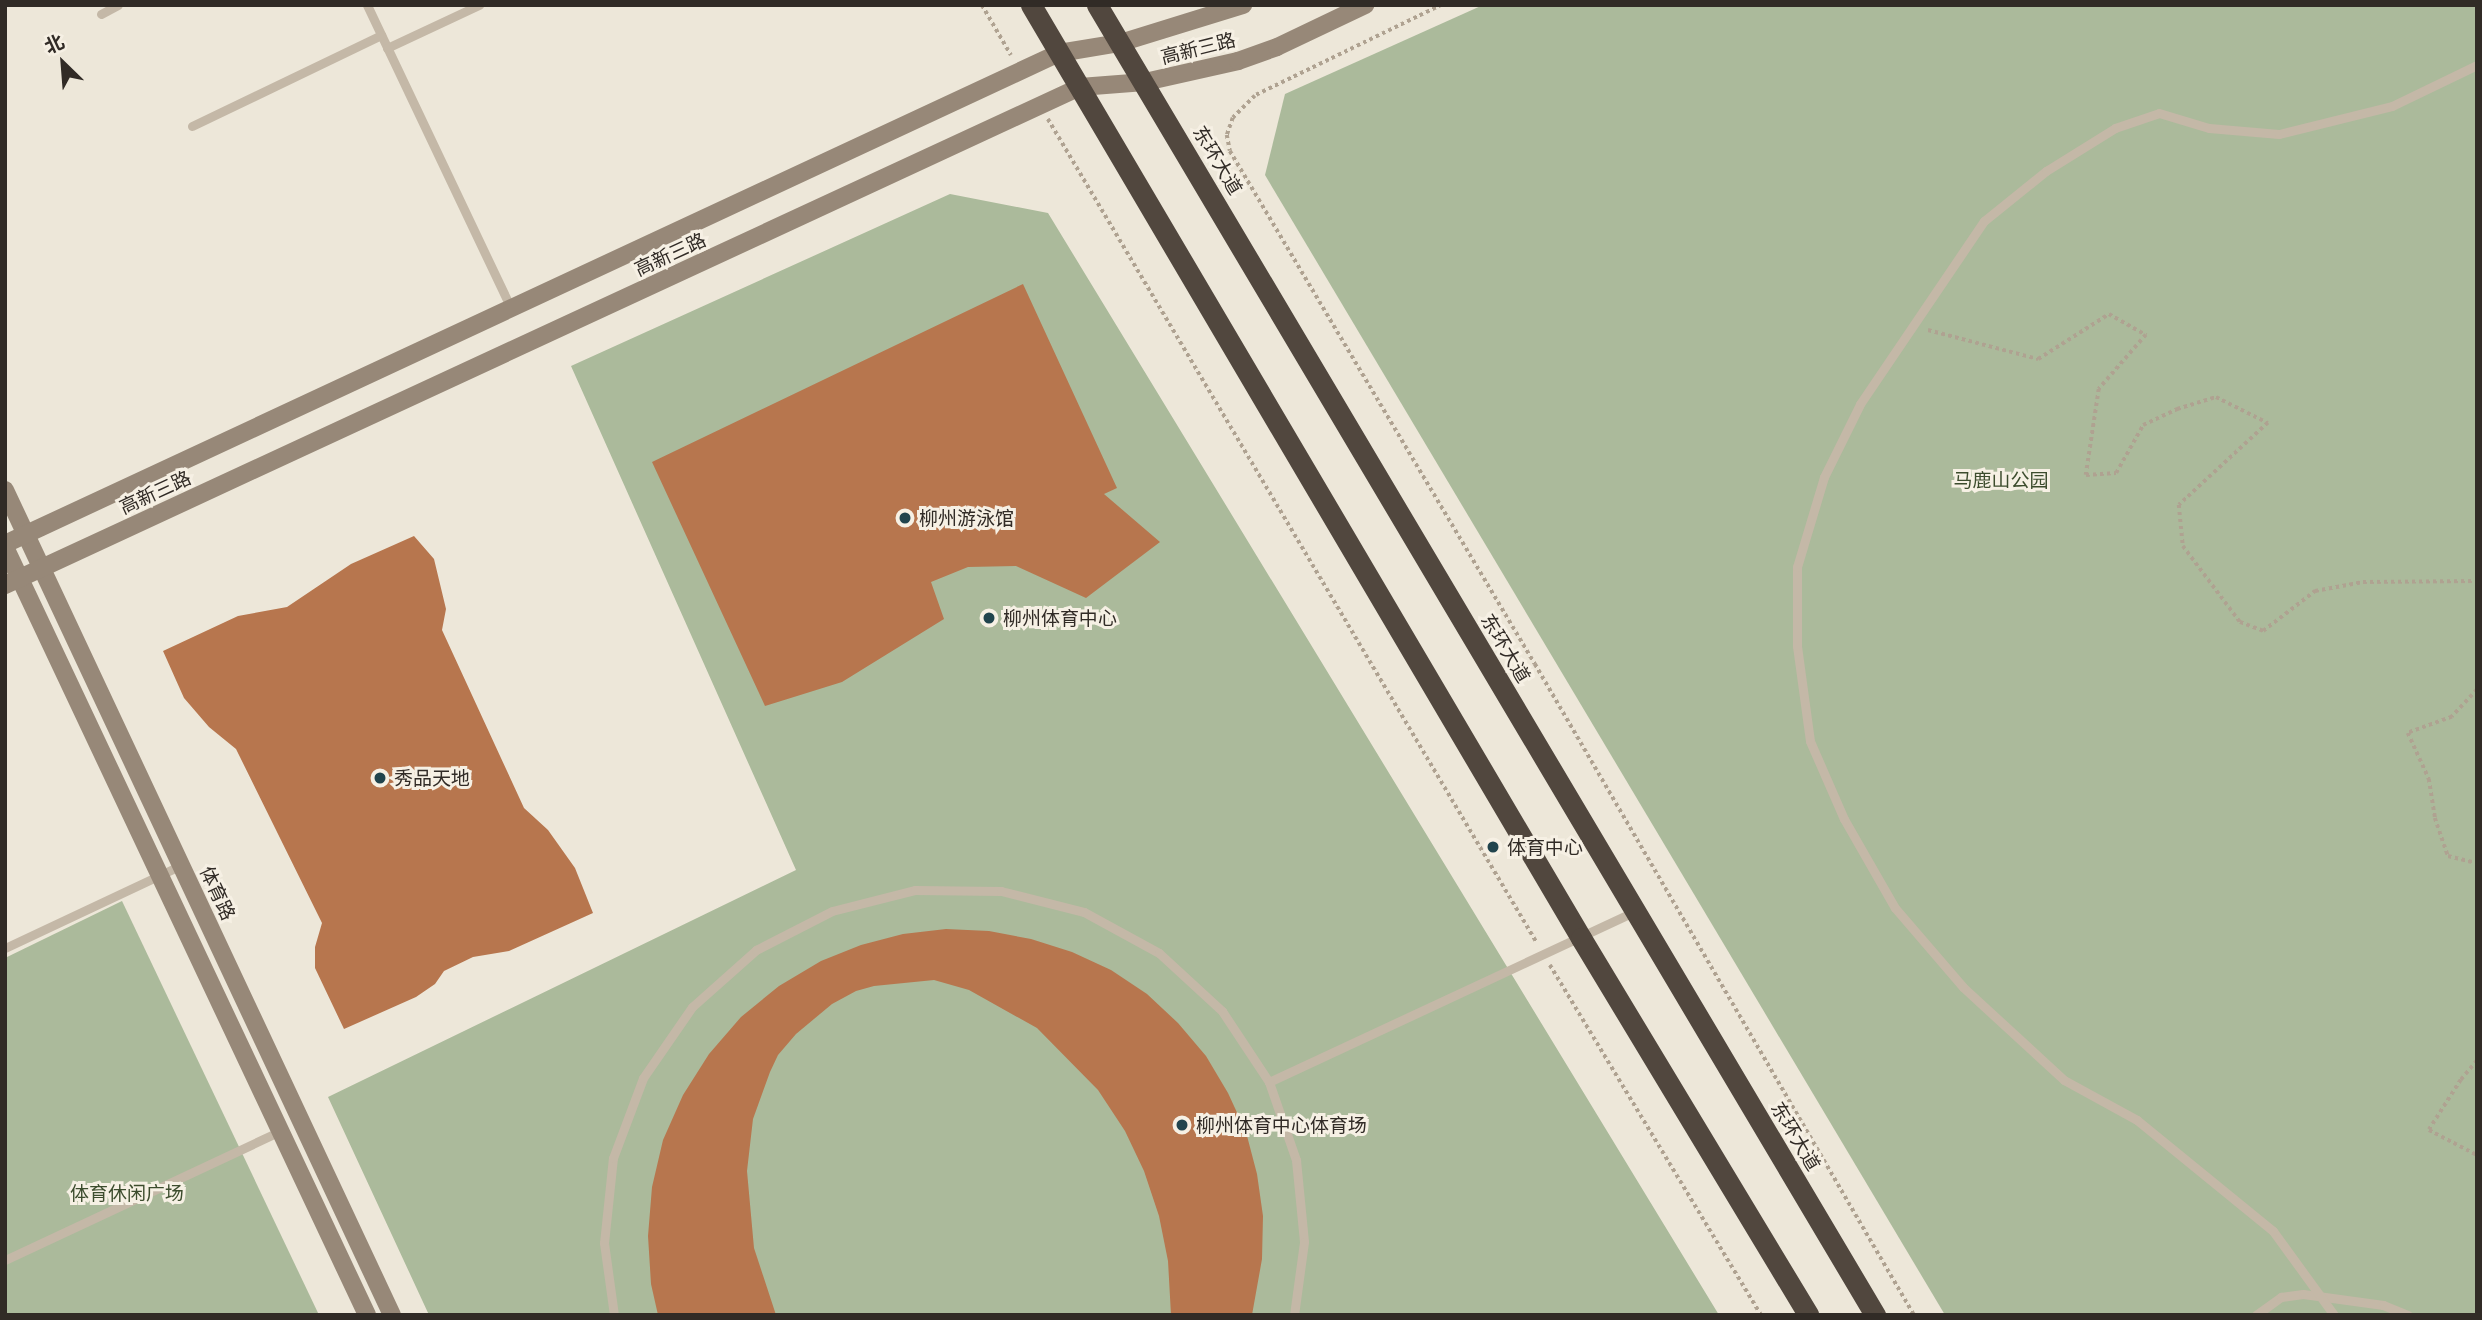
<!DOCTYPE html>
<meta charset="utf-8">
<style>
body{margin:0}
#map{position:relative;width:2482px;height:1320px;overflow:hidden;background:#ede7d9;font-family:Commissioner,"Noto Sans SC",sans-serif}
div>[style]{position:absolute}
.green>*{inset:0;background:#abba9b}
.building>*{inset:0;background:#b7764e}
.path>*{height:3.5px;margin-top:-1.75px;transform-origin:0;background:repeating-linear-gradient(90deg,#afa291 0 3.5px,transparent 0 7px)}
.lane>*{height:9px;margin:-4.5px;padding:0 4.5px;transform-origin:4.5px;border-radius:4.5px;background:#c4b8a7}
.secondary>*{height:18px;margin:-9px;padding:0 9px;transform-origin:9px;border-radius:9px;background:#978878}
.highway>*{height:21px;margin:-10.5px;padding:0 10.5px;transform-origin:10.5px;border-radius:10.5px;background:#51473e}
.dots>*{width:19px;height:19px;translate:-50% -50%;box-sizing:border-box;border:4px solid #f6f0e4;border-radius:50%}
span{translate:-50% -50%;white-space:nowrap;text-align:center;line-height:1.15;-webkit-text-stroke:6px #f6f0e4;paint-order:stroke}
.street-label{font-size:19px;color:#312b26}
.park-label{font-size:19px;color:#3c4c2d}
.poi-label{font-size:19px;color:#312b26}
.left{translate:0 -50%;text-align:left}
.frame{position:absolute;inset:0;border:7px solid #312b26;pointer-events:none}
.north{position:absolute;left:28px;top:28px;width:70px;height:70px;-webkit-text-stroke:5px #f6f0e4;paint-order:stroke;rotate:335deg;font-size:19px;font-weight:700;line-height:28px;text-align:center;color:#312b26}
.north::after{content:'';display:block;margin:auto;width:24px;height:32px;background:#312b26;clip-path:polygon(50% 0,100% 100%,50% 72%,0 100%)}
</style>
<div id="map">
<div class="green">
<i style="clip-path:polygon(1483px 5px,2477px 5px,2477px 1315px,1945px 1315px,1265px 175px,1285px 94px)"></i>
<i style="clip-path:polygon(950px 194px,1048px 213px,1719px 1315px,429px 1315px,328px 1097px,796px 870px,571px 366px)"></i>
<i style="clip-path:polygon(122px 901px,319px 1315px,5px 1315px,5px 958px)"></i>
</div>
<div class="building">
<i style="clip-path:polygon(1023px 284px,1117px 488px,1104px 494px,1160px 542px,1086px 598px,1016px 566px,968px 567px,931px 582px,944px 619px,842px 682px,765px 706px,652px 462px)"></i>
<i style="clip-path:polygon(414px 536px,434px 559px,446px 609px,442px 630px,524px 808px,548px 830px,575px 868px,593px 913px,509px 951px,473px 957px,444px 971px,435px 984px,416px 997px,344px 1029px,315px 968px,315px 947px,322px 923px,236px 749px,209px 727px,184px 698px,163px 651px,238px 616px,287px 607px,351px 564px)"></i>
<i style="clip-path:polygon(946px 929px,989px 931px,1031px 939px,1072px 952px,1111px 970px,1147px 994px,1178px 1023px,1206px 1056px,1228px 1093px,1246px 1132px,1257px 1174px,1263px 1216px,1262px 1259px,1252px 1315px,1171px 1315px,1168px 1261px,1159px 1216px,1144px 1171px,1125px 1131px,1098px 1090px,1037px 1028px,969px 990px,934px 980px,874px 986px,856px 991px,832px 1004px,796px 1034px,778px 1055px,770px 1072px,753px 1119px,747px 1171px,754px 1248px,776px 1315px,658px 1315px,651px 1284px,648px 1236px,652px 1187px,663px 1140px,683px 1095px,709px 1054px,741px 1017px,779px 986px,821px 961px,861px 945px,903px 934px)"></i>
</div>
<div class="path">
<i style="left:982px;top:5px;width:58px;rotate:59.9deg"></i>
<i style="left:1442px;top:5px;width:208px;rotate:154.1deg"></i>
<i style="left:1255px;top:96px;width:31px;rotate:135deg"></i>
<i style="left:1233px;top:118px;width:18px;rotate:109deg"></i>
<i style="left:1227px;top:135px;width:16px;rotate:79deg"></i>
<i style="left:1230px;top:151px;width:597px;rotate:59.27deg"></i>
<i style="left:1535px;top:664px;width:753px;rotate:59.79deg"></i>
<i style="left:1048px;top:119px;width:958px;rotate:59.31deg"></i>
<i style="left:1928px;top:330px;width:114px;rotate:14.8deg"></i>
<i style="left:2038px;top:359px;width:84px;rotate:-32.4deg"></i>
<i style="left:2109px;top:314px;width:43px;rotate:29.6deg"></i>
<i style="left:2146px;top:335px;width:72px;rotate:131deg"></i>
<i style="left:2099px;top:389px;width:87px;rotate:98.6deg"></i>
<i style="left:2086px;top:475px;width:30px;rotate:-4deg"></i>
<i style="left:2116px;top:473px;width:55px;rotate:-60.6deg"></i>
<i style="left:2143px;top:425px;width:38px;rotate:-25deg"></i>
<i style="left:2177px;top:409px;width:41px;rotate:-17.1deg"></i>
<i style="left:2216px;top:397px;width:58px;rotate:26.6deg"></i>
<i style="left:2268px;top:423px;width:121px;rotate:137.3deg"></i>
<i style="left:2179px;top:505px;width:41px;rotate:84.4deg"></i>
<i style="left:2183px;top:546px;width:95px;rotate:53.1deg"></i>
<i style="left:2240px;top:622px;width:25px;rotate:21deg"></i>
<i style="left:2263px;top:631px;width:66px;rotate:-37.6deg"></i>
<i style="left:2315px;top:591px;width:49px;rotate:-10.6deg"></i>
<i style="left:2363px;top:582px;width:114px;rotate:-0.5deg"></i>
<i style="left:2477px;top:690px;width:37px;rotate:133deg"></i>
<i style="left:2452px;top:717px;width:47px;rotate:160deg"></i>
<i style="left:2408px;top:733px;width:51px;rotate:65.5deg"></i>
<i style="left:2429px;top:779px;width:39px;rotate:81deg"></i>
<i style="left:2435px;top:818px;width:40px;rotate:71.1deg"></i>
<i style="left:2448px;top:856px;width:30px;rotate:14deg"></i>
<i style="left:1550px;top:965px;width:409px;rotate:58.9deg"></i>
<i style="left:2477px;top:1061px;width:25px;rotate:130deg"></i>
<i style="left:2461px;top:1080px;width:59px;rotate:122.6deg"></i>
<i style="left:2429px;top:1130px;width:54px;rotate:27.5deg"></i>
</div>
<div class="lane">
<i style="left:367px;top:5px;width:335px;rotate:64.6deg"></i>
<i style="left:101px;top:14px;width:19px;rotate:-28deg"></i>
<i style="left:387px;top:48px;width:102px;rotate:-25.1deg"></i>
<i style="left:192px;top:126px;width:210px;rotate:-25.7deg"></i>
<i style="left:5px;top:948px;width:195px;rotate:-25.2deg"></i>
<i style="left:1269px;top:1082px;width:403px;rotate:-25deg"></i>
<i style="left:5px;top:1260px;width:304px;rotate:-25.1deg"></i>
<i style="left:614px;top:1315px;width:73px;rotate:-97.9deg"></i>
<i style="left:604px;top:1243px;width:85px;rotate:-84deg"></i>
<i style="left:613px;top:1158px;width:85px;rotate:-69.4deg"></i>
<i style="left:643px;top:1078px;width:86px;rotate:-55.4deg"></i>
<i style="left:692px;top:1007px;width:86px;rotate:-41.7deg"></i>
<i style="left:756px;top:950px;width:85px;rotate:-27.2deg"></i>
<i style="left:832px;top:911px;width:86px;rotate:-14.2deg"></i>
<i style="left:915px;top:890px;width:86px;rotate:0.7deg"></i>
<i style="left:1001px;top:891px;width:86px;rotate:14.2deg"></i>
<i style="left:1084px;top:912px;width:85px;rotate:28.7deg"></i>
<i style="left:1159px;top:953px;width:86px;rotate:42.6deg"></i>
<i style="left:1222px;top:1011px;width:85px;rotate:56.5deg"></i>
<i style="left:1269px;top:1082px;width:83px;rotate:70.9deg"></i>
<i style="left:1296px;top:1160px;width:82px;rotate:84.4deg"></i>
<i style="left:1304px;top:1242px;width:74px;rotate:97.8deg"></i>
<i style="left:2256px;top:1315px;width:31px;rotate:-36deg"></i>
<i style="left:2281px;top:1297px;width:22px;rotate:-8deg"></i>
<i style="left:2303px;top:1294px;width:81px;rotate:7.8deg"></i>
<i style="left:2383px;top:1305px;width:27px;rotate:22deg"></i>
<i style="left:2334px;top:1315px;width:104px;rotate:-126deg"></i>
<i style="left:2273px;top:1231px;width:176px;rotate:-140.8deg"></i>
<i style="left:2137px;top:1120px;width:83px;rotate:-151.3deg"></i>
<i style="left:2064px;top:1080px;width:137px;rotate:-137.4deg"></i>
<i style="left:1963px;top:987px;width:104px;rotate:-130.7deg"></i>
<i style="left:1895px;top:908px;width:103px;rotate:-119.8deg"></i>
<i style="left:1844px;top:819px;width:85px;rotate:-113.6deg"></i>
<i style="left:1810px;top:741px;width:96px;rotate:-97.8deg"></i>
<i style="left:1797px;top:646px;width:79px;rotate:-90deg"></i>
<i style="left:1797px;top:567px;width:94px;rotate:-73.3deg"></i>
<i style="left:1824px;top:477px;width:81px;rotate:-63.7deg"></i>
<i style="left:1860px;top:404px;width:221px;rotate:-55.9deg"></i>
<i style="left:1984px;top:221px;width:80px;rotate:-38.9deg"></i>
<i style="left:2046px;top:171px;width:81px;rotate:-31.9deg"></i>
<i style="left:2115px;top:128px;width:46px;rotate:-18.8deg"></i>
<i style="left:2159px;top:113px;width:52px;rotate:16.7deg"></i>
<i style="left:2209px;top:128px;width:70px;rotate:4.9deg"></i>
<i style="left:2279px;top:134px;width:116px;rotate:-13.9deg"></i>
<i style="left:2392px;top:106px;width:94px;rotate:-25.8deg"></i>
</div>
<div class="secondary">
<i style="left:5px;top:490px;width:911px;rotate:64.87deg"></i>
<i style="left:5px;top:544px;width:1163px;rotate:-24.98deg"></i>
<i style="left:1059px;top:53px;width:62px;rotate:-9.3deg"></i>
<i style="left:1120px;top:43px;width:129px;rotate:-17.2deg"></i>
<i style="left:5px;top:547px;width:849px;rotate:64.76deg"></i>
<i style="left:5px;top:585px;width:1185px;rotate:-24.86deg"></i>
<i style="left:1080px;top:87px;width:65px;rotate:-4.4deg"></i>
<i style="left:1145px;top:82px;width:95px;rotate:-12.7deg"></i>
<i style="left:1238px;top:61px;width:41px;rotate:-19.7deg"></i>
<i style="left:1277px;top:47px;width:98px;rotate:-25.5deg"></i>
</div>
<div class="highway">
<i style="left:1031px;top:5px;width:1083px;rotate:59.48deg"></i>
<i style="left:1581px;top:938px;width:440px;rotate:58.9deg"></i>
<i style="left:1097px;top:5px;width:1524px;rotate:59.29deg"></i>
</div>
<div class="dots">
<i style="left:905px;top:518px;background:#21444d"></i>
<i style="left:989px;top:618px;background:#21444d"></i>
<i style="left:380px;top:778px;background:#21444d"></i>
<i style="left:1493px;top:847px;background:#21444d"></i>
<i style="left:1182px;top:1125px;background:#21444d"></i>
</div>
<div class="street-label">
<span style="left:1198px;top:48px;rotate:-14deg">高新三路</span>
<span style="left:1218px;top:160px;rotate:59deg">东环大道</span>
<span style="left:670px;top:254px;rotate:-25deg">高新三路</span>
<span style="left:155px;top:492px;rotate:-25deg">高新三路</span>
<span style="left:1506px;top:648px;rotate:59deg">东环大道</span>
<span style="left:218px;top:893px;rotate:65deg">体育路</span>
<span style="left:1796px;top:1136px;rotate:59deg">东环大道</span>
</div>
<div class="park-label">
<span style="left:2001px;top:480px">马鹿山公园</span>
<span style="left:127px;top:1193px">体育休闲广场</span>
</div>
<div class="poi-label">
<span class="left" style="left:919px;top:518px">柳州游泳馆</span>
<span class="left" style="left:1003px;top:618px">柳州体育中心</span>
<span class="left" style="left:394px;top:778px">秀品天地</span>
<span class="left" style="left:1507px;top:847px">体育中心</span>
<span class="left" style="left:1196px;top:1125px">柳州体育中心体育场</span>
</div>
<div class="frame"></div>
<div class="north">北</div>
</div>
